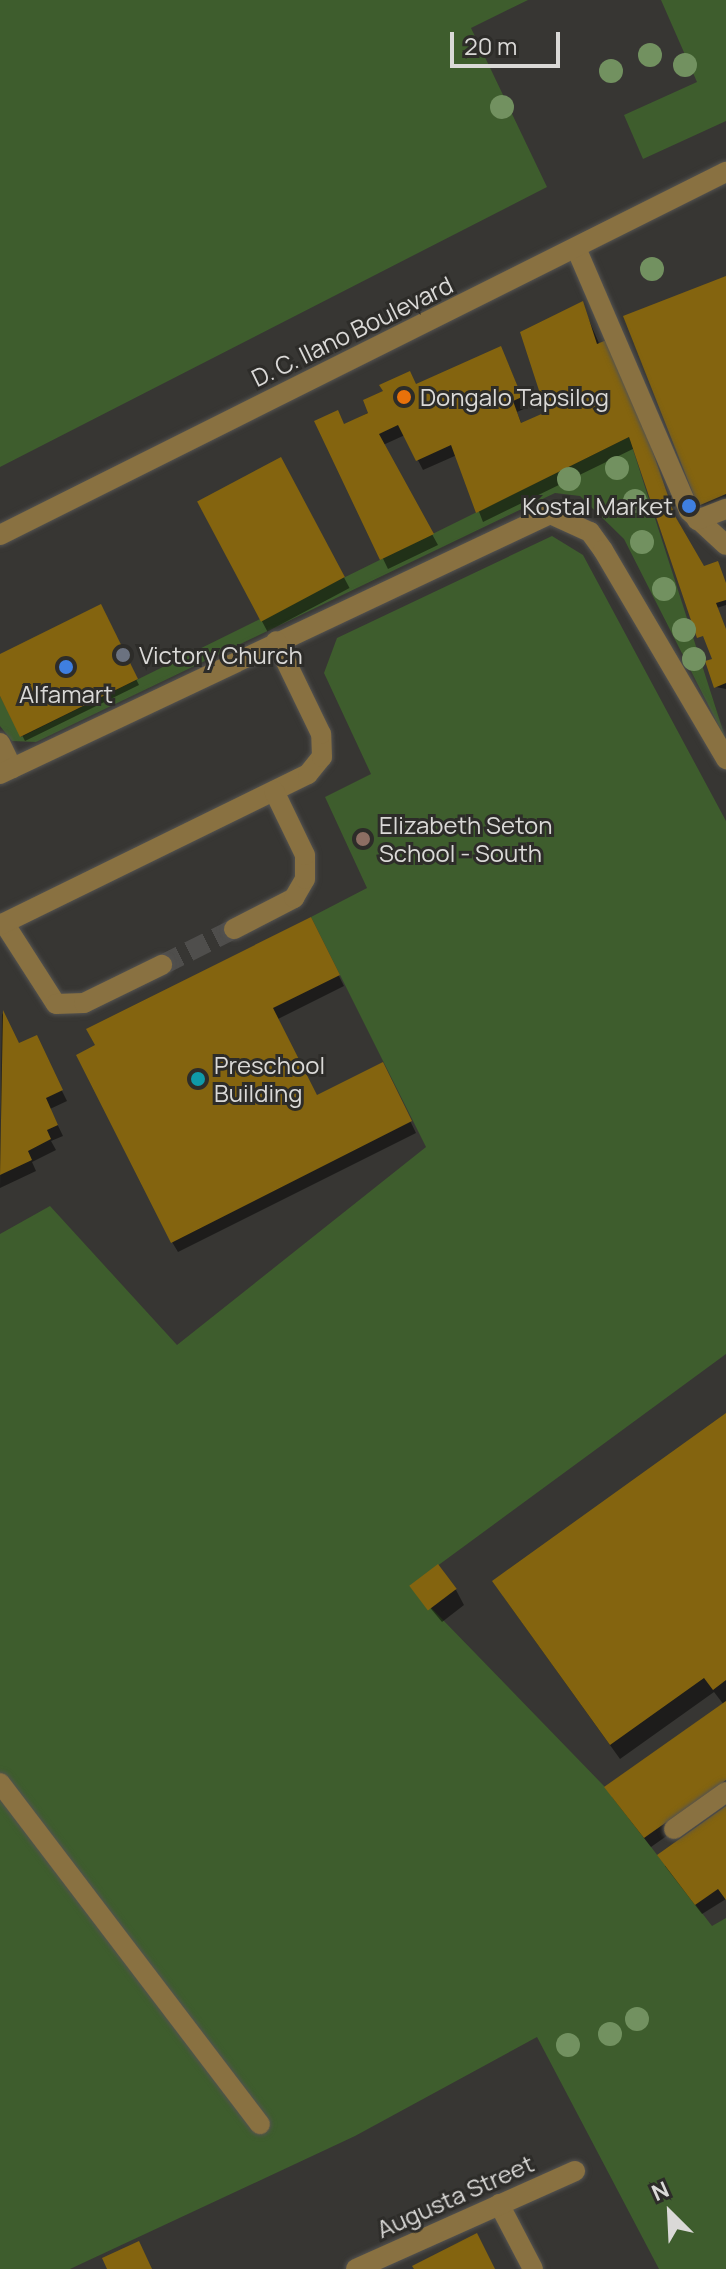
<!DOCTYPE html>
<style>
body{margin:0}
#map{position:relative;width:726px;height:2269px;overflow:hidden;background:#373633;font-family:Manrope,sans-serif}
div>[style]{position:absolute}
.green>*{inset:0;background:#3e5d2d}
.shadow>*{inset:0;background:#0007;transform-origin:0 0}
.building>*{inset:0;background:#84640f;transform-origin:0 0}
.minor-tunnel>*{height:20px;margin-top:-10px;transform-origin:0;background:repeating-linear-gradient(90deg,#4f4e4c 0 20px,transparent 0 30px)}
.roads{filter:drop-shadow(0 0 2px #545351) drop-shadow(0 0 2px #545351)}
.minor>*{height:20px;margin:-10px;padding:0 10px;transform-origin:10px;border-radius:10px;background:#897141}
.trees>*{width:24px;height:24px;margin:-12px;border-radius:50%;background:#729160}
.dots>*{width:22px;height:22px;translate:-50% -50%;box-sizing:border-box;border:4px solid #2d2c29;border-radius:50%}
span{translate:-50% -50%;white-space:nowrap;text-align:center;line-height:1.15;-webkit-text-stroke:6px #2d2c29;paint-order:stroke}
.street-label{font-size:24px;color:#dad9d7}
.poi-label{font-size:24px;color:#dad9d7}
.left{translate:0 -50%;text-align:left}
.right{translate:-100% -50%;text-align:right}
.north{position:absolute;left:630px;top:2173px;width:80px;height:80px;-webkit-text-stroke:6px #2d2c29;paint-order:stroke;rotate:336deg;font-size:22px;font-weight:700;line-height:32px;text-align:center;color:#dad9d7}
.north::after{content:'';display:block;margin:auto;width:28px;height:36px;background:#dad9d7;clip-path:polygon(50% 0,100% 100%,50% 72%,0 100%)}
.scale{position:absolute;left:450px;top:32px;width:110px;height:36px;box-sizing:border-box;border:4px solid #dad9d7;border-top:0;padding-left:10px;font-size:24px;line-height:28px;white-space:nowrap;color:#dad9d7;-webkit-text-stroke:6px #2d2c29;paint-order:stroke}
</style>
<div id="map">
<div class="green">
<i style="clip-path:polygon(0 0,528px 0,471px 28px,547px 187px,0 467px)"></i>
<i style="clip-path:polygon(661px 0,726px 0,726px 121px,643px 159px,624px 115px,697px 82px)"></i>
<i style="clip-path:polygon(629px 437px,726px 740px,624px 539px,580px 496px,555px 493px,36px 742px,12px 741px,0 726px,0 696px,21px 737px)"></i>
<i style="clip-path:polygon(552px 536px,583px 555px,726px 821px,726px 1354px,410px 1586px,604px 1786px,712px 1926px,726px 1918px,726px 2269px,659px 2269px,537px 2037px,355px 2136px,70px 2269px,0 2269px,0 1234px,50px 1206px,177px 1345px,426px 1147px,311px 917px,367px 888px,325px 797px,371px 774px,324px 673px,337px 638px)"></i>
</div>
<div class="shadow">
<i style="clip-path:polygon(726px 278px,726px 500px,702px 509px,699px 505px)"></i>
<i style="clip-path:polygon(582px 304px,677px 523px,703px 568px,726px 585px,726px 605px,717px 608px,726px 632px,726px 689px,716px 687px,714px 660px,637px 447px,483px 522px,457px 455px,423px 470px,405px 435px,383px 445px,438px 545px,388px 569px,317px 422px,344px 426px,416px 386px,506px 359px,526px 408px,517px 412px,522px 425px,549px 413px)"></i>
<i style="left:281px;top:459px;width:146px;height:93px;rotate:62deg"></i>
<i style="clip-path:polygon(100px 607px,139px 685px,25px 741px,0 691px,0 656px)"></i>
<i style="clip-path:polygon(310px 919px,344px 986px,278px 1019px,317px 1098px,388px 1075px,416px 1133px,178px 1252px,172px 1242px)"></i>
<i style="clip-path:polygon(2px 1013px,19px 1046px,39px 1045px,67px 1101px,50px 1109px,63px 1136px,51px 1141px,56px 1150px,32px 1162px,36px 1171px,0 1188px)"></i>
<i style="clip-path:polygon(726px 1416px,726px 1794px,651px 1847px,612px 1797px,724px 1705px,714px 1692px,620px 1759px,503px 1596px)"></i>
<i style="clip-path:polygon(412px 1586px,456px 1590px,464px 1605px,442px 1622px)"></i>
<i style="clip-path:polygon(726px 1809px,726px 1899px,702px 1914px,665px 1866px)"></i>
</div>
<div class="building">
<i style="clip-path:polygon(726px 276px,726px 494px,698px 506px,623px 316px)"></i>
<i style="clip-path:polygon(583px 301px,597px 344px,609px 339px,632px 392px,675px 516px,704px 566px,718px 561px,726px 583px,726px 600px,716px 603px,726px 629px,726px 683px,714px 688px,705px 661px,712px 659px,703px 636px,697px 638px,629px 437px,476px 513px,451px 445px,416px 461px,398px 425px,379px 434px,434px 534px,380px 560px,314px 421px,338px 410px,344px 424px,368px 413px,363px 400px,383px 391px,379px 385px,410px 371px,416px 384px,501px 346px,522px 397px,513px 401px,521px 423px,546px 412px,520px 332px)"></i>
<i style="left:281px;top:457px;width:136px;height:95px;rotate:62deg"></i>
<i style="clip-path:polygon(101px 604px,138px 679px,20px 737px,0 696px,0 654px)"></i>
<i style="clip-path:polygon(311px 917px,340px 975px,273px 1008px,317px 1095px,383px 1062px,412px 1121px,171px 1243px,76px 1055px,95px 1045px,86px 1029px)"></i>
<i style="clip-path:polygon(3px 1010px,19px 1043px,37px 1035px,63px 1090px,46px 1098px,58px 1125px,47px 1130px,51px 1139px,28px 1151px,32px 1160px,0 1175px)"></i>
<i style="clip-path:polygon(726px 1413px,726px 1680px,713px 1690px,704px 1678px,610px 1745px,492px 1581px)"></i>
<i style="left:438px;top:1564px;width:31px;height:36px;rotate:53deg"></i>
<i style="clip-path:polygon(726px 1701px,726px 1780px,644px 1838px,604px 1787px)"></i>
<i style="clip-path:polygon(726px 1806px,726px 1900px,718px 1889px,695px 1905px,657px 1855px)"></i>
<i style="clip-path:polygon(477px 2233px,495px 2269px,414px 2269px,412px 2266px)"></i>
<i style="clip-path:polygon(139px 2241px,152px 2269px,107px 2269px,102px 2258px)"></i>
</div>
<div class="minor-tunnel">
<i style="left:162px;top:965px;width:80px;rotate:-26.6deg"></i>
</div>
<div class="roads">
<div class="minor">
<i style="left:576px;top:248px;width:286px;rotate:66.7deg"></i>
<i style="left:689px;top:511px;width:50px;rotate:42.6deg"></i>
<i style="left:697px;top:520px;width:31px;rotate:-21deg"></i>
<i style="left:0;top:535px;width:812px;rotate:-26.57deg"></i>
<i style="left:0;top:743px;width:28px;rotate:64deg"></i>
<i style="left:0;top:774px;width:608px;rotate:-25.3deg"></i>
<i style="left:550px;top:514px;width:44px;rotate:24.2deg"></i>
<i style="left:590px;top:532px;width:22px;rotate:54deg"></i>
<i style="left:603px;top:550px;width:243px;rotate:59.5deg"></i>
<i style="left:4px;top:923px;width:96px;rotate:57.3deg"></i>
<i style="left:56px;top:1004px;width:28px;rotate:-2deg"></i>
<i style="left:84px;top:1003px;width:87px;rotate:-26deg"></i>
<i style="left:0;top:925px;width:343px;rotate:-26.1deg"></i>
<i style="left:308px;top:774px;width:22px;rotate:-51deg"></i>
<i style="left:322px;top:757px;width:23px;rotate:-92deg"></i>
<i style="left:321px;top:734px;width:103px;rotate:-115.8deg"></i>
<i style="left:234px;top:929px;width:68px;rotate:-27.3deg"></i>
<i style="left:294px;top:898px;width:22px;rotate:-60deg"></i>
<i style="left:305px;top:879px;width:24px;rotate:-90deg"></i>
<i style="left:305px;top:855px;width:71px;rotate:-115.8deg"></i>
<i style="left:0;top:1783px;width:429px;rotate:52.7deg"></i>
<i style="left:674px;top:1829px;width:64px;rotate:-35.4deg"></i>
<i style="left:499px;top:2204px;width:73px;rotate:62.4deg"></i>
<i style="left:356px;top:2269px;width:240px;rotate:-24.1deg"></i>
</div>
</div>
<div class="trees">
<i style="left:650px;top:55px"></i>
<i style="left:685px;top:65px"></i>
<i style="left:611px;top:71px"></i>
<i style="left:502px;top:107px"></i>
<i style="left:652px;top:269px"></i>
<i style="left:617px;top:468px"></i>
<i style="left:569px;top:479px"></i>
<i style="left:635px;top:501px"></i>
<i style="left:642px;top:542px"></i>
<i style="left:664px;top:589px"></i>
<i style="left:684px;top:630px"></i>
<i style="left:694px;top:659px"></i>
<i style="left:637px;top:2019px"></i>
<i style="left:610px;top:2034px"></i>
<i style="left:568px;top:2045px"></i>
</div>
<div class="dots">
<i style="left:404px;top:397px;background:#e8710a"></i>
<i style="left:689px;top:506px;background:#3f7fe0"></i>
<i style="left:123px;top:655px;background:#6b7280"></i>
<i style="left:66px;top:667px;background:#3f7fe0"></i>
<i style="left:363px;top:839px;background:#8d6e63"></i>
<i style="left:198px;top:1079px;background:#0f9aa8"></i>
</div>
<div class="street-label">
<span style="left:352px;top:331px;rotate:-26deg">D. C. Ilano Boulevard</span>
<span style="left:455px;top:2196px;rotate:-24deg">Augusta Street</span>
</div>
<div class="poi-label">
<span class="left" style="left:420px;top:397px">Dongalo Tapsilog</span>
<span class="right" style="left:673px;top:506px">Kostal Market</span>
<span class="left" style="left:139px;top:655px">Victory Church</span>
<span style="left:66px;top:694px">Alfamart</span>
<span class="left" style="left:379px;top:839px">Elizabeth Seton<br>School - South</span>
<span class="left" style="left:214px;top:1079px">Preschool<br>Building</span>
</div>
<div class="north">N</div>
<div class="scale">20 m</div>
</div>
